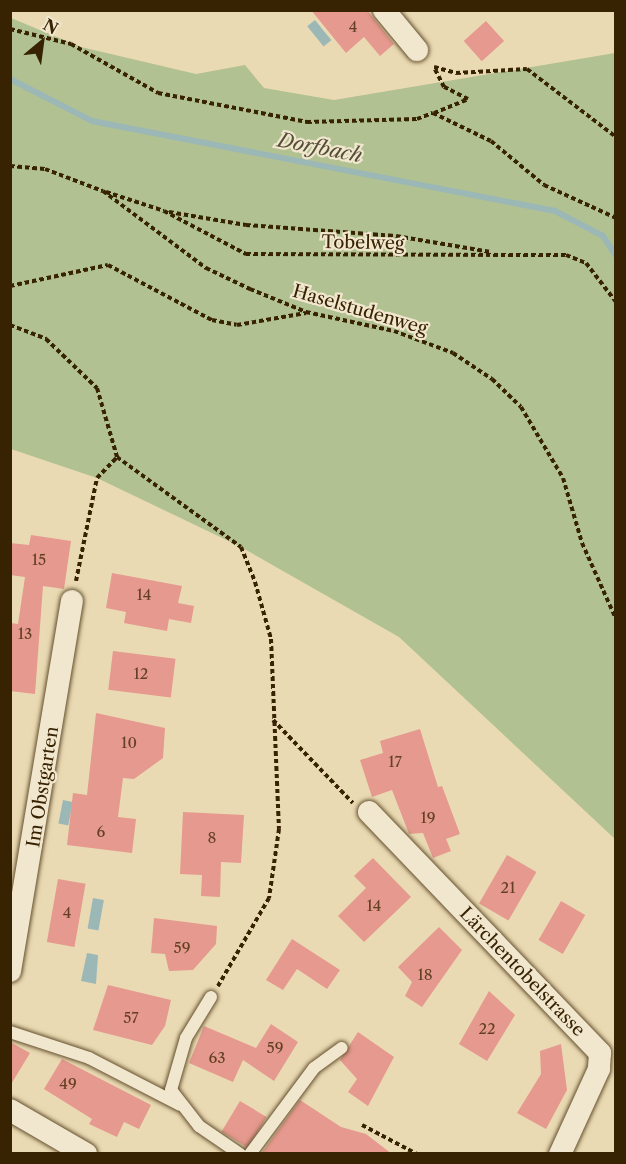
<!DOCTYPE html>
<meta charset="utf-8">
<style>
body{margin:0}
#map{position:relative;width:626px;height:1164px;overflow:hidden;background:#eadab3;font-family:"Libre Caslon Text",serif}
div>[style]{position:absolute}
.green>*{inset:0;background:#b1c191}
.water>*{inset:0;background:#9bb8b7;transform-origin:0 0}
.stream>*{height:6px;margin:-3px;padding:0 3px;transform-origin:3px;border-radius:3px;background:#9bb8b7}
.building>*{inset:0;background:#e6998e;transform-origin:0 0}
.path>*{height:4px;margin-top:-2px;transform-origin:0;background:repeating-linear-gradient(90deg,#372202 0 4.5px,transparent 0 7.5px)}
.roads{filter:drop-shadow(0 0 2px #64502e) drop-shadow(0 0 2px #64502e)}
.lane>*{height:12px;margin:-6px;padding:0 6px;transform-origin:6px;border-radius:6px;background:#f1e7ce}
.street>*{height:22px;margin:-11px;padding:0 11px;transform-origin:11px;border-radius:11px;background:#f1e7ce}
span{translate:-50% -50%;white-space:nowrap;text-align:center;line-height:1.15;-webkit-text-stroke:4.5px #f1e7ce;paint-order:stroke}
.number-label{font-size:15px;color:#634025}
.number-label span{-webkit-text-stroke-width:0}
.street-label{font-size:18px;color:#372202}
.water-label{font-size:20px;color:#554f38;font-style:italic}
.frame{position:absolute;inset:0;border:12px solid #372202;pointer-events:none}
.north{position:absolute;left:12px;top:12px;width:60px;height:60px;-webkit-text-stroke:4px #f1e7ce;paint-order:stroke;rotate:29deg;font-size:16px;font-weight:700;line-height:24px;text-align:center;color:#372202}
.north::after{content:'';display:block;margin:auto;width:21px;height:27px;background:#372202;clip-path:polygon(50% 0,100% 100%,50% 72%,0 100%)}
</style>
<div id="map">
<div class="green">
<i style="clip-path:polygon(11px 18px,81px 47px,196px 74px,245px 65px,264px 88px,334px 100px,615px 53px,615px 839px,399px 637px,241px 547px,97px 478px,11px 449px)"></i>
</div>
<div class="water">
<i style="left:315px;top:20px;width:26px;height:10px;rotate:51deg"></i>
<i style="left:63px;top:800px;width:10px;height:24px;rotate:11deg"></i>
<i style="left:93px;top:898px;width:11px;height:31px;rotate:10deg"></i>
<i style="clip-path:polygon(87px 953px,98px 955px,96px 984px,81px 981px)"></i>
</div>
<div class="stream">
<i style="left:10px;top:79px;width:92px;rotate:27.1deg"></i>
<i style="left:92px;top:121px;width:472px;rotate:11deg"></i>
<i style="left:555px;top:211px;width:54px;rotate:27.5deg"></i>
<i style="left:603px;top:236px;width:24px;rotate:57deg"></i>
</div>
<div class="building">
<i style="clip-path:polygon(311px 10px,367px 10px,394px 44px,380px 56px,364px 37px,346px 53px)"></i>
<i style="left:486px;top:21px;width:27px;height:30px;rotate:48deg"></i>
<i style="clip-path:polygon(31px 535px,71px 541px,64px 589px,43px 586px,35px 694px,10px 691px,10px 623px,18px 624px,25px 577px,10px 575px,10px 543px,29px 545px)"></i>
<i style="clip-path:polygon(112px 573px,182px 586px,178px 603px,194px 606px,191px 623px,169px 619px,167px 631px,124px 623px,126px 612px,106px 608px)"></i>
<i style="left:113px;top:651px;width:63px;height:39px;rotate:7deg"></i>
<i style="clip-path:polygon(96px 713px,165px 728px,163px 758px,134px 779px,123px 778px,118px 817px,136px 819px,132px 853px,67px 845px,73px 793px,87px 795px)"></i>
<i style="clip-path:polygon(420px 729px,438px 787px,442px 786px,460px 834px,446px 839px,451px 851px,433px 858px,423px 833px,409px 834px,392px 790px,372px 797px,360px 760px,383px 753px,380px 741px)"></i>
<i style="clip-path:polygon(183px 812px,244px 815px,241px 863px,221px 862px,220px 897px,201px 896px,202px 875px,180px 874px)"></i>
<i style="left:507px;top:855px;width:34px;height:56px;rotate:30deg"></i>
<i style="clip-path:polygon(373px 858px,411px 897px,364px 942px,338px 916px,366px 888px,354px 876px)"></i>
<i style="left:58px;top:879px;width:28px;height:64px;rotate:10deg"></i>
<i style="left:561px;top:901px;width:28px;height:45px;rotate:30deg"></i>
<i style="clip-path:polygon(154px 918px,217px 926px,216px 944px,193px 970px,169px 971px,165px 954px,151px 953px)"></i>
<i style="clip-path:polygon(439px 927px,462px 950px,422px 1007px,405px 996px,412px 982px,398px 967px)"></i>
<i style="clip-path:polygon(292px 939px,340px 970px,327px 989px,297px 969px,283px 990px,266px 980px)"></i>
<i style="clip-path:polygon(108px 985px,171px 1000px,165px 1026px,152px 1045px,93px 1030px)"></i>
<i style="clip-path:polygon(489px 991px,515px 1015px,487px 1061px,459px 1044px)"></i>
<i style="clip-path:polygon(271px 1024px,298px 1042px,274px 1081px,243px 1060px,233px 1082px,189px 1063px,204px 1026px,256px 1048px)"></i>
<i style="clip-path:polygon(358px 1032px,394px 1057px,368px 1106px,348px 1092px,357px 1079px,340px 1060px)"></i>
<i style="clip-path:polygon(10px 1042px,30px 1053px,10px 1086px)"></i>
<i style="clip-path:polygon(561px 1044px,567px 1090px,546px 1129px,517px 1113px,541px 1074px,540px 1051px)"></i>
<i style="clip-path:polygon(62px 1059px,151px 1105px,139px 1129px,124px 1122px,117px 1137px,89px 1124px,92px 1119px,44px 1089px)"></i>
<i style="clip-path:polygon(300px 1100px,341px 1127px,366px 1134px,392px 1154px,261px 1154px)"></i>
<i style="left:240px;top:1101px;width:31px;height:36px;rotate:31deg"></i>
</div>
<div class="path">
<i style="left:10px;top:29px;width:63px;rotate:13.8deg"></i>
<i style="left:71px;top:44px;width:100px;rotate:29.4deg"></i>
<i style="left:158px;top:93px;width:152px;rotate:11deg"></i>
<i style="left:307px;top:122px;width:110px;rotate:-1.6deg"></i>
<i style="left:417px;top:119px;width:17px;rotate:-21deg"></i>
<i style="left:433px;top:113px;width:64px;rotate:25.8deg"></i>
<i style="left:491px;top:141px;width:69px;rotate:39.7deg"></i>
<i style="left:544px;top:185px;width:79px;rotate:24.6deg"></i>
<i style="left:434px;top:67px;width:23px;rotate:15deg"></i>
<i style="left:456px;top:73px;width:71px;rotate:-3.2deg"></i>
<i style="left:527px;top:69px;width:112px;rotate:37.4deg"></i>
<i style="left:434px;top:113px;width:37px;rotate:-22deg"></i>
<i style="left:468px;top:99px;width:27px;rotate:-153deg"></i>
<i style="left:444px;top:87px;width:22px;rotate:-117deg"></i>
<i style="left:10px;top:166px;width:35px;rotate:5deg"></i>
<i style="left:45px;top:169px;width:62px;rotate:20.8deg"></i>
<i style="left:103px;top:191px;width:129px;rotate:36.8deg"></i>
<i style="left:206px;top:268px;width:49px;rotate:25.5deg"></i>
<i style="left:250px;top:289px;width:61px;rotate:22.3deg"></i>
<i style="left:306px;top:312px;width:90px;rotate:12.2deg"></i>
<i style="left:394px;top:331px;width:63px;rotate:20.4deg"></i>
<i style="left:453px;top:353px;width:47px;rotate:33.7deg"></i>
<i style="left:492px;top:379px;width:40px;rotate:44deg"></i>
<i style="left:521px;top:407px;width:82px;rotate:59.4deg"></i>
<i style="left:563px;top:478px;width:68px;rotate:73.7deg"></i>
<i style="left:582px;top:543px;width:83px;rotate:65.9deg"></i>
<i style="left:106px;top:192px;width:61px;rotate:18.1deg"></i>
<i style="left:164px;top:211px;width:93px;rotate:27.7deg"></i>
<i style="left:246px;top:254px;width:320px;rotate:0.2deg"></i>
<i style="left:566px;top:255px;width:22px;rotate:22deg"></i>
<i style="left:586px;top:263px;width:49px;rotate:52.4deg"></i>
<i style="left:169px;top:212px;width:78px;rotate:9.6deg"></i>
<i style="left:246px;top:225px;width:150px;rotate:4.2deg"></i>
<i style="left:396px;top:236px;width:96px;rotate:9.6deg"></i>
<i style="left:10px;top:286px;width:100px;rotate:-12.1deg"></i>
<i style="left:108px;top:265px;width:118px;rotate:27.9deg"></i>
<i style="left:212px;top:320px;width:25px;rotate:11deg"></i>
<i style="left:237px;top:325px;width:70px;rotate:-9.9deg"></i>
<i style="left:10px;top:325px;width:39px;rotate:21deg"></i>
<i style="left:46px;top:339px;width:71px;rotate:43.9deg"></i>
<i style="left:97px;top:388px;width:72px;rotate:73.8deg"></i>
<i style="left:117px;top:457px;width:153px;rotate:36deg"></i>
<i style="left:241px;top:547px;width:38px;rotate:68deg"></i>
<i style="left:255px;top:582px;width:59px;rotate:74.3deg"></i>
<i style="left:271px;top:639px;width:190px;rotate:87.6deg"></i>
<i style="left:279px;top:829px;width:70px;rotate:98.2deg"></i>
<i style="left:269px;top:898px;width:102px;rotate:120.1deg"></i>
<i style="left:76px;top:581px;width:105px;rotate:-78.5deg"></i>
<i style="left:97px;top:478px;width:29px;rotate:-46deg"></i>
<i style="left:273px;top:720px;width:115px;rotate:46.1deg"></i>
<i style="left:362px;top:1125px;width:62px;rotate:27.8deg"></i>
</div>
<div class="roads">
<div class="lane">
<i style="left:211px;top:997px;width:48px;rotate:121.4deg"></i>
<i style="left:186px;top:1038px;width:54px;rotate:106.1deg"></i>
<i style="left:171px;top:1090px;width:46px;rotate:52.1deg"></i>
<i style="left:199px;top:1126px;width:50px;rotate:34.3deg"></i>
<i style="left:10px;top:1032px;width:83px;rotate:18.2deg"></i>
<i style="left:89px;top:1058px;width:102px;rotate:27.3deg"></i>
<i style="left:250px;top:1154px;width:107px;rotate:-53.3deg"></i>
<i style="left:314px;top:1068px;width:34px;rotate:-36deg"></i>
</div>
<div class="street">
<i style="left:384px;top:10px;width:52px;rotate:50.5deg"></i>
<i style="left:369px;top:812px;width:334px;rotate:46.2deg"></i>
<i style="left:600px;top:1053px;width:16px;rotate:94deg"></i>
<i style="left:599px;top:1069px;width:94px;rotate:114.6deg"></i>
<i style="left:10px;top:971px;width:375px;rotate:-80.5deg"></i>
<i style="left:10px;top:1110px;width:88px;rotate:30.1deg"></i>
</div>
</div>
<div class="number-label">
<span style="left:353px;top:27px">4</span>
<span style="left:39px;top:560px">15</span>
<span style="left:144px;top:595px">14</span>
<span style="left:25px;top:634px">13</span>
<span style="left:141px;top:674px">12</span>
<span style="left:129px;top:743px">10</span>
<span style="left:395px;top:762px">17</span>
<span style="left:428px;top:818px">19</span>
<span style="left:101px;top:832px">6</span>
<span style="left:212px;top:838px">8</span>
<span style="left:508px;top:888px">21</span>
<span style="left:374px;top:906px">14</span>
<span style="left:67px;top:913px">4</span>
<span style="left:182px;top:948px">59</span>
<span style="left:425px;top:975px">18</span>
<span style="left:131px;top:1018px">57</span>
<span style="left:487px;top:1029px">22</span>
<span style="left:275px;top:1048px">59</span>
<span style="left:217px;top:1058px">63</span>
<span style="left:68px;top:1084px">49</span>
</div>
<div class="street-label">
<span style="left:363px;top:243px;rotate:1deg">Tobelweg</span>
<span style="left:360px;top:310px;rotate:16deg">Haselstudenweg</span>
<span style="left:43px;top:787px;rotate:-81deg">Im Obstgarten</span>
<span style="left:522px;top:972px;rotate:46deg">Lärchentobelstrasse</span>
</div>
<div class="water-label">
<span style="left:320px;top:148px;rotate:11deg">Dorfbach</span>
</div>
<div class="frame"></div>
<div class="north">N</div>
</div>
